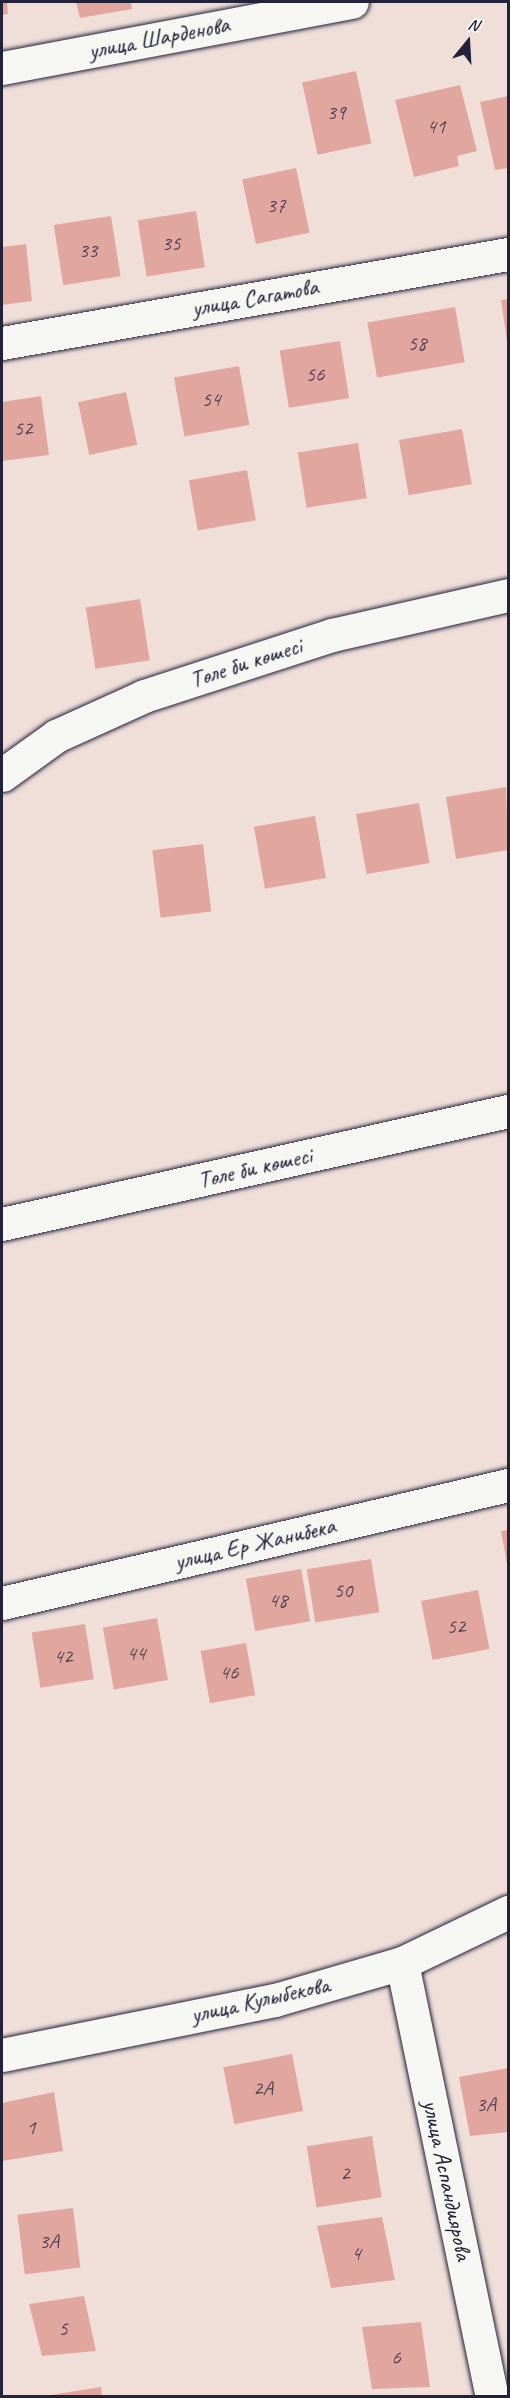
<!DOCTYPE html>
<meta charset="utf-8">
<style>
body{margin:0}
#map{position:relative;width:510px;height:2398px;overflow:hidden;background:#f0ded9;font-family:Caveat,sans-serif}
div>[style]{position:absolute}
.building>*{inset:0;background:#e1a79f;transform-origin:0 0}
.roads{filter:drop-shadow(0 0 2px #22223b) drop-shadow(0 0 2px #22223b)}
.minor>*{height:33px;margin:-16.5px;padding:0 16.5px;transform-origin:16.5px;border-radius:16.5px;background:#f6f6f2}
.tertiary>*{height:33px;margin:-16.5px;padding:0 16.5px;transform-origin:16.5px;border-radius:16.5px;background:#f6f6f2}
span{translate:-50% -50%;white-space:nowrap;text-align:center;line-height:1.15;-webkit-text-stroke:4.5px #f6f6f2;paint-order:stroke}
.number-label{font-size:21px;color:#524354}
.number-label span{-webkit-text-stroke-width:0}
.street-label{font-size:24px;color:#22223b}
.frame{position:absolute;inset:0;border:3px solid #22223b;pointer-events:none}
.north{position:absolute;left:438px;top:12px;width:60px;height:60px;-webkit-text-stroke:4px #f6f6f2;paint-order:stroke;rotate:18deg;font-size:16px;font-weight:700;line-height:24px;text-align:center;color:#22223b}
.north::after{content:'';display:block;margin:auto;width:21px;height:27px;background:#22223b;clip-path:polygon(50% 0,100% 100%,50% 72%,0 100%)}
</style>
<div id="map">
<div class="building">
<i style="clip-path:polygon(2px 2px,7px 2px,8px 14px,2px 15px)"></i>
<i style="clip-path:polygon(76px 2px,131px 2px,132px 9px,80px 18px)"></i>
<i style="left:356px;top:71px;width:74px;height:55px;rotate:78deg"></i>
<i style="clip-path:polygon(460px 85px,477px 151px,457px 156px,459px 166px,414px 177px,395px 100px)"></i>
<i style="clip-path:polygon(508px 96px,508px 168px,495px 170px,480px 102px)"></i>
<i style="left:296px;top:168px;width:66px;height:55px;rotate:78deg"></i>
<i style="left:196px;top:211px;width:57px;height:59px;rotate:81deg"></i>
<i style="left:111px;top:216px;width:61px;height:58px;rotate:81deg"></i>
<i style="clip-path:polygon(26px 244px,32px 301px,2px 305px,2px 247px)"></i>
<i style="clip-path:polygon(508px 299px,508px 341px,507px 341px,501px 300px)"></i>
<i style="left:455px;top:307px;width:56px;height:89px;rotate:80deg"></i>
<i style="left:340px;top:341px;width:58px;height:61px;rotate:81deg"></i>
<i style="left:239px;top:366px;width:60px;height:66px;rotate:80deg"></i>
<i style="left:126px;top:392px;width:54px;height:49px;rotate:78deg"></i>
<i style="clip-path:polygon(41px 396px,49px 455px,2px 461px,2px 402px)"></i>
<i style="left:462px;top:429px;width:56px;height:64px;rotate:80deg"></i>
<i style="left:358px;top:443px;width:56px;height:61px;rotate:81deg"></i>
<i style="left:247px;top:470px;width:51px;height:59px;rotate:80deg"></i>
<i style="left:140px;top:599px;width:62px;height:55px;rotate:81deg"></i>
<i style="clip-path:polygon(506px 787px,508px 850px,456px 859px,446px 797px)"></i>
<i style="left:419px;top:803px;width:61px;height:64px;rotate:80deg"></i>
<i style="left:315px;top:816px;width:63px;height:62px;rotate:80deg"></i>
<i style="left:203px;top:844px;width:68px;height:51px;rotate:83deg"></i>
<i style="clip-path:polygon(508px 1530px,508px 1564px,507px 1564px,501px 1531px)"></i>
<i style="left:371px;top:1559px;width:54px;height:65px;rotate:81deg"></i>
<i style="left:301px;top:1569px;width:53px;height:56px;rotate:80deg"></i>
<i style="left:478px;top:1590px;width:60px;height:58px;rotate:79deg"></i>
<i style="left:157px;top:1618px;width:63px;height:55px;rotate:80deg"></i>
<i style="left:85px;top:1624px;width:56px;height:54px;rotate:81deg"></i>
<i style="left:246px;top:1643px;width:53px;height:46px;rotate:80deg"></i>
<i style="left:292px;top:2054px;width:58px;height:70px;rotate:79deg"></i>
<i style="clip-path:polygon(508px 2068px,508px 2132px,470px 2136px,459px 2077px)"></i>
<i style="clip-path:polygon(54px 2092px,63px 2151px,2px 2161px,2px 2103px)"></i>
<i style="left:372px;top:2136px;width:62px;height:66px;rotate:81deg"></i>
<i style="left:73px;top:2208px;width:60px;height:56px;rotate:83deg"></i>
<i style="clip-path:polygon(382px 2217px,395px 2280px,331px 2288px,317px 2226px)"></i>
<i style="clip-path:polygon(84px 2296px,96px 2351px,42px 2356px,29px 2304px)"></i>
<i style="clip-path:polygon(421px 2322px,430px 2387px,372px 2389px,362px 2327px)"></i>
<i style="clip-path:polygon(101px 2387px,102px 2396px,51px 2396px,51px 2395px)"></i>
</div>
<div class="roads">
<div class="minor">
<i style="left:2px;top:68px;width:356px;rotate:-10.7deg"></i>
<i style="left:2px;top:343px;width:514px;rotate:-9.98deg"></i>
<i style="left:2px;top:775px;width:67px;rotate:-35.8deg"></i>
<i style="left:56px;top:736px;width:97px;rotate:-24.4deg"></i>
<i style="left:144px;top:696px;width:198px;rotate:-18deg"></i>
<i style="left:332px;top:635px;width:180px;rotate:-12.8deg"></i>
<i style="left:2px;top:1224px;width:518px;rotate:-12.59deg"></i>
<i style="left:2px;top:1603px;width:520px;rotate:-13.13deg"></i>
</div>
<div class="tertiary">
<i style="left:402px;top:1963px;width:442px;rotate:78.3deg"></i>
<i style="left:2px;top:2055px;width:278px;rotate:-11.4deg"></i>
<i style="left:275px;top:2000px;width:132px;rotate:-16.2deg"></i>
<i style="left:402px;top:1963px;width:118px;rotate:-25.7deg"></i>
</div>
</div>
<div class="number-label">
<span style="left:336px;top:112px">39</span>
<span style="left:436px;top:126px">41</span>
<span style="left:276px;top:205px">37</span>
<span style="left:171px;top:243px">35</span>
<span style="left:88px;top:250px">33</span>
<span style="left:417px;top:343px">58</span>
<span style="left:315px;top:374px">56</span>
<span style="left:211px;top:399px">54</span>
<span style="left:23px;top:428px">52</span>
<span style="left:343px;top:1590px">50</span>
<span style="left:278px;top:1600px">48</span>
<span style="left:456px;top:1626px">52</span>
<span style="left:136px;top:1653px">44</span>
<span style="left:63px;top:1656px">42</span>
<span style="left:229px;top:1672px">46</span>
<span style="left:263px;top:2088px">2А</span>
<span style="left:486px;top:2104px">3А</span>
<span style="left:31px;top:2127px">1</span>
<span style="left:345px;top:2173px">2</span>
<span style="left:49px;top:2241px">3А</span>
<span style="left:356px;top:2253px">4</span>
<span style="left:63px;top:2328px">5</span>
<span style="left:396px;top:2357px">6</span>
</div>
<div class="street-label">
<span style="left:159px;top:38px;rotate:-11deg">улица Шарденова</span>
<span style="left:255px;top:298px;rotate:-10deg">улица Сагатова</span>
<span style="left:246px;top:663px;rotate:-18deg">Төле би көшесі</span>
<span style="left:255px;top:1168px;rotate:-13deg">Төле би көшесі</span>
<span style="left:255px;top:1544px;rotate:-13deg">улица Ер Жанибека</span>
<span style="left:260px;top:2000px;rotate:-13deg">улица Кулыбекова</span>
<span style="left:447px;top:2180px;rotate:78deg">улица Аспандиярова</span>
</div>
<div class="frame"></div>
<div class="north">N</div>
</div>
